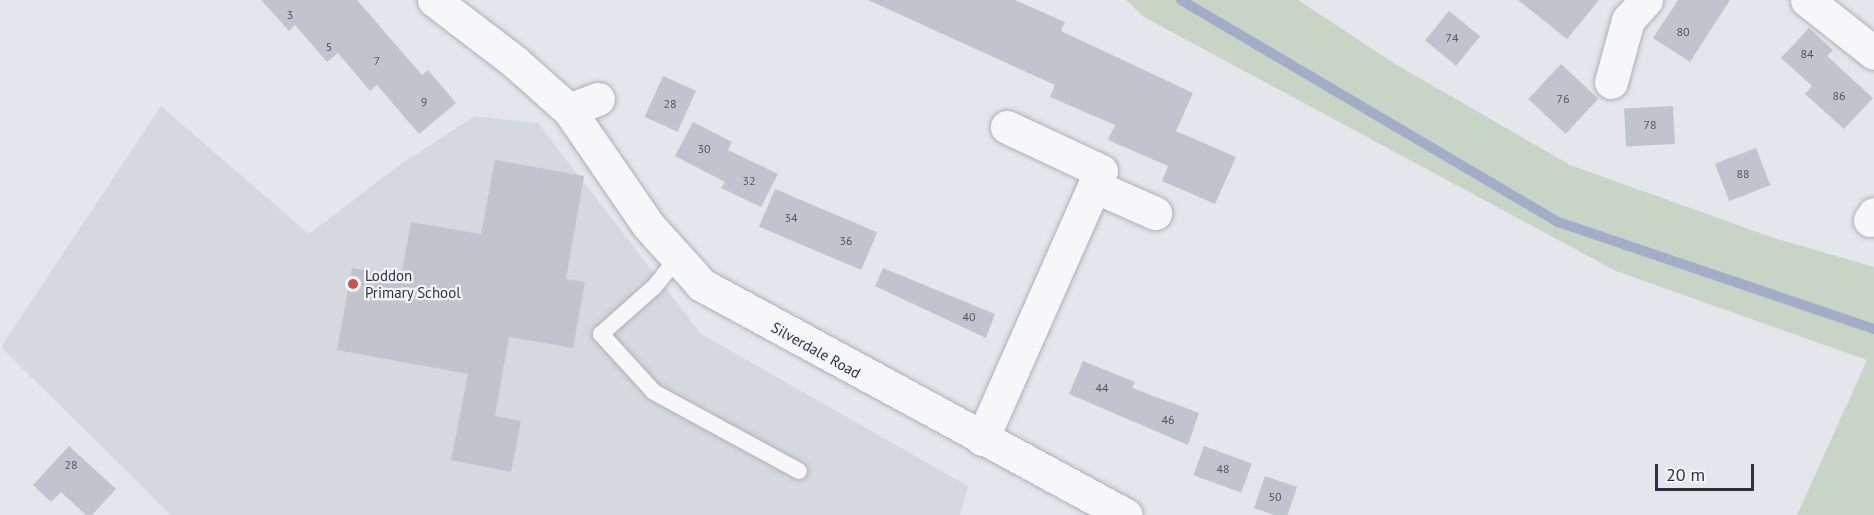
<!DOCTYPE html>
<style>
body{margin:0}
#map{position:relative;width:1874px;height:515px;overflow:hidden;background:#e4e6eb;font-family:"PT Sans",sans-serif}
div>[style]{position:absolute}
.built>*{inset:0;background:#d6d8e0}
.green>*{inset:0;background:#c7d4c6}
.stream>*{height:10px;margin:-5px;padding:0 5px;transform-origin:5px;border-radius:5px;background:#a2aec8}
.building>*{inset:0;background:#c1c4cd;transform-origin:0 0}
.roads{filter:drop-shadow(0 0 2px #adb0b8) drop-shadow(0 0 2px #adb0b8)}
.lane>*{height:16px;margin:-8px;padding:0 8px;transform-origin:8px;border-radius:8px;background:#f7f7f9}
.street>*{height:33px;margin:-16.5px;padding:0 16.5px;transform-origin:16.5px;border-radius:16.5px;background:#f7f7f9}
.dots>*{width:16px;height:16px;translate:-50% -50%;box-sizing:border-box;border:3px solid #f4f5f8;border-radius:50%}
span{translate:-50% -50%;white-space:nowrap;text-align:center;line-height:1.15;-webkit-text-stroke:4.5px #f4f5f8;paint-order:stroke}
.number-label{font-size:12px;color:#525665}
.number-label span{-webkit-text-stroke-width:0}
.poi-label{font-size:15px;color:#2d3142}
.left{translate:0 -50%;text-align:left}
.street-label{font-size:15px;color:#2d3142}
.scale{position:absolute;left:1655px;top:464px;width:99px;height:27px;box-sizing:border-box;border:3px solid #2d3142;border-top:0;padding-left:8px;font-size:18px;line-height:21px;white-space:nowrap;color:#2d3142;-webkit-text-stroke:4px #f4f5f8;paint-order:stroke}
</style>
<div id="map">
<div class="built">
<i style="clip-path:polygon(161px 106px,309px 234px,398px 166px,475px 116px,538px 123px,701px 334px,968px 486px,960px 515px,171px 515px,1px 347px)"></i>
</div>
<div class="green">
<i style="clip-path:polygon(1126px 0,1298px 0,1395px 64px,1570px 165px,1774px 238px,1874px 267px,1874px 515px,1797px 515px,1867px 360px,1616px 271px,1144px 17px)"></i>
</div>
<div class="stream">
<i style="left:1181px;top:0;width:438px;rotate:30.5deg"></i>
<i style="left:1558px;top:222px;width:334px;rotate:18.7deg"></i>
</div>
<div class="building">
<i style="clip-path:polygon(261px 0,357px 0,422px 75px,428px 70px,456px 103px,419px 134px,377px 85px,370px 91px,338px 53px,327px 62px,295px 25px,289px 31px)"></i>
<i style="clip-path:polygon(868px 0,1015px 0,1065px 22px,1061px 31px,1193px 93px,1176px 131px,1236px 157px,1215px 204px,1162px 181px,1168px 166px,1108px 140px,1115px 125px,1050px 97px,1055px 85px)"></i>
<i style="clip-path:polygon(1518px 0,1599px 0,1567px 39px)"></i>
<i style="clip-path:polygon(1678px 0,1730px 0,1690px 62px,1653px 38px)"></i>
<i style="left:1449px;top:11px;width:40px;height:38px;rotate:39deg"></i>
<i style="clip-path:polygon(1809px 28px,1833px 50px,1827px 56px,1873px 98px,1844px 129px,1805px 94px,1812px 86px,1781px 58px)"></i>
<i style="left:1561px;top:64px;width:51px;height:48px;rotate:43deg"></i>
<i style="left:663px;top:76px;width:36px;height:45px;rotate:24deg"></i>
<i style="left:1673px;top:106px;width:38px;height:49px;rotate:87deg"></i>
<i style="clip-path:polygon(693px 122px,732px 142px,728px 150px,778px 174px,761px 207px,721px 188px,725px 182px,675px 156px)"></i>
<i style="left:1756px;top:148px;width:40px;height:44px;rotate:69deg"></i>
<i style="clip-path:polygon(495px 160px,584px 176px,566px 279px,585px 282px,573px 348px,509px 337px,495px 416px,521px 421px,511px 472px,451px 460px,468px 374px,337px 350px,352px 268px,401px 277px,411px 222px,481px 234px)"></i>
<i style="left:775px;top:189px;width:111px;height:41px;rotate:23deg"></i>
<i style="clip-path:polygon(883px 268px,995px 314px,986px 338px,875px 286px)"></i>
<i style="clip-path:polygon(1083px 361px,1135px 382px,1132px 388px,1199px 413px,1188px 445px,1069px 394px)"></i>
<i style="clip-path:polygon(69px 446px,116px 489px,92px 515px,86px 515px,61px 492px,51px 502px,33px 485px)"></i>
<i style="left:1204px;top:446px;width:51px;height:31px;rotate:20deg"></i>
<i style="left:1265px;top:476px;width:34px;height:34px;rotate:19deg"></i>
</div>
<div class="roads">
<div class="lane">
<i style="left:676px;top:260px;width:35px;rotate:129deg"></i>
<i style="left:654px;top:287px;width:71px;rotate:138.4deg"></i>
<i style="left:601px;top:334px;width:79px;rotate:47.6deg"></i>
<i style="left:654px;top:392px;width:165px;rotate:28.6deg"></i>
</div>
<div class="street">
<i style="left:434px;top:0;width:102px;rotate:37.4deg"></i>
<i style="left:515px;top:62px;width:72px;rotate:41.6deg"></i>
<i style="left:569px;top:110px;width:140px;rotate:55.5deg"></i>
<i style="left:648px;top:225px;width:81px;rotate:48deg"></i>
<i style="left:702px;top:285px;width:482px;rotate:28.5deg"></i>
<i style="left:1807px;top:0;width:85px;rotate:38.3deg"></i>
<i style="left:1611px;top:82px;width:64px;rotate:-74.7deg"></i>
<i style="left:1628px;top:20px;width:27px;rotate:-48deg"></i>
<i style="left:569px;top:110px;width:31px;rotate:-21deg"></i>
<i style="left:1094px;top:186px;width:67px;rotate:23.9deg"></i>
<i style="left:1870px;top:220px;width:7px;rotate:-56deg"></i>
<i style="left:982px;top:439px;width:293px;rotate:-66.1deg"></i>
<i style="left:1101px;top:171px;width:104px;rotate:-154.9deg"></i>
</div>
</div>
<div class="dots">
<i style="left:353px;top:284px;background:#c65352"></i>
</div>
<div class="number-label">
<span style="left:290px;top:15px">3</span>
<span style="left:1683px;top:32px">80</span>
<span style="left:1452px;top:38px">74</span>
<span style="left:329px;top:47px">5</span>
<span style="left:1807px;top:54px">84</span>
<span style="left:377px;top:61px">7</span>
<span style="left:1839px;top:96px">86</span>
<span style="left:1563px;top:99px">76</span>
<span style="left:424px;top:102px">9</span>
<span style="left:670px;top:104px">28</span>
<span style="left:1650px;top:125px">78</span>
<span style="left:704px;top:149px">30</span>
<span style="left:1743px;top:174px">88</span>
<span style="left:749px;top:181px">32</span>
<span style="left:791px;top:218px">34</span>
<span style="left:846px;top:241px">36</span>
<span style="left:969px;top:317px">40</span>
<span style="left:1102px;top:388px">44</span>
<span style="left:1168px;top:420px">46</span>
<span style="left:71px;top:465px">28</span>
<span style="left:1223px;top:469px">48</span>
<span style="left:1275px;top:497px">50</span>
</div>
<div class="poi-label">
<span class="left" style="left:365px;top:284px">Loddon<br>Primary School</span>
</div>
<div class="street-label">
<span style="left:816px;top:350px;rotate:29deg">Silverdale Road</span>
</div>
<div class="scale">20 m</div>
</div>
